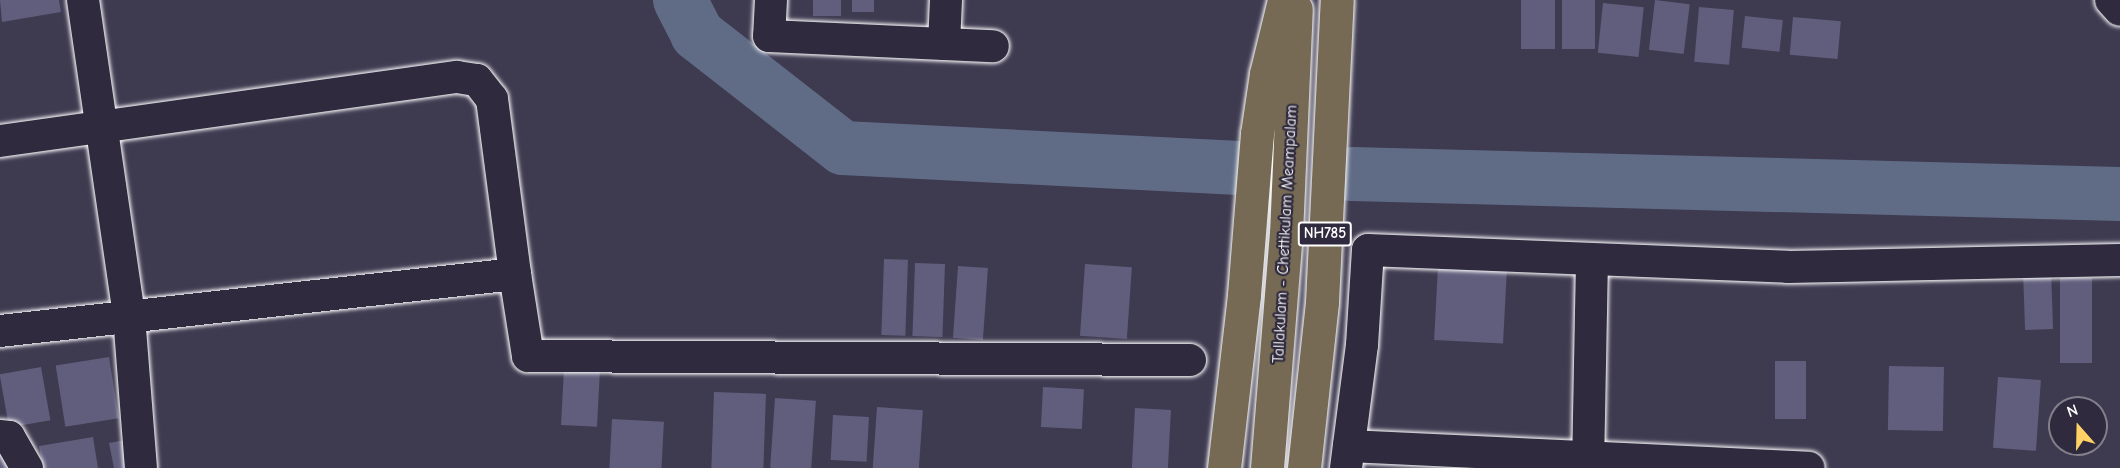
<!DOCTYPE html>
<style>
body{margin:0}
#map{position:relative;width:2120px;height:468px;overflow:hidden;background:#3e3a50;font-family:"Comic Neue",sans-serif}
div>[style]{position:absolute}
.river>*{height:54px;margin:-27px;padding:0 27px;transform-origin:27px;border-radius:27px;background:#606c86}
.building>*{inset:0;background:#605e7c;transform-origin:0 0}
.roads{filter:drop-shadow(0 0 2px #fff) drop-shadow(0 0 2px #fff)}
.street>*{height:32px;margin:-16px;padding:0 16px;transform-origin:16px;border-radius:16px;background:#2f2a3d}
.highway>*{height:33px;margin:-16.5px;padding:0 16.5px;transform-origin:16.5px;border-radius:16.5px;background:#766a54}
span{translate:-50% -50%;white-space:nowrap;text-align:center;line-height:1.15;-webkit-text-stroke:4.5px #2f2a3d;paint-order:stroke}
.shield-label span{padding:2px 4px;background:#2f2a3d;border:2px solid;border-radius:4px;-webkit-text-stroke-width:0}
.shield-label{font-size:15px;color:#fff;font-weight:700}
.street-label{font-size:16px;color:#fff}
.north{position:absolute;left:2048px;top:396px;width:60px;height:60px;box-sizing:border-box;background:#2f2a3d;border:2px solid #827f8b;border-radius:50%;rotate:340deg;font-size:16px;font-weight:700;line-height:24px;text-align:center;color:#fff}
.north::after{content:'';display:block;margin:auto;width:21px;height:27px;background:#ffd166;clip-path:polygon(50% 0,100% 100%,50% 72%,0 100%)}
</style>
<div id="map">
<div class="river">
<i style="left:680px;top:0;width:38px;rotate:63deg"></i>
<i style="left:697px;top:34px;width:185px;rotate:38deg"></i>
<i style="left:843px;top:148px;width:392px;rotate:2.9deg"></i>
<i style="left:1352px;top:174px;width:768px;rotate:1.49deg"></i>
</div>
<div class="building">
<i style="clip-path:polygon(0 0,59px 0,61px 12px,2px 22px)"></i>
<i style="left:813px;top:0;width:28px;height:16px"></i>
<i style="left:852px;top:0;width:22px;height:12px"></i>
<i style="left:1521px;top:0;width:34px;height:49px"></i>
<i style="left:1562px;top:0;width:33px;height:49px"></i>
<i style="left:1655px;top:0;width:35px;height:50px;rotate:7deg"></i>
<i style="left:1603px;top:3px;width:41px;height:50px;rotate:6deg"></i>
<i style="left:1699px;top:7px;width:35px;height:55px;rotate:5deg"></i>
<i style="left:1745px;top:16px;width:38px;height:32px;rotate:6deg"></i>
<i style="left:1793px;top:17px;width:48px;height:38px;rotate:5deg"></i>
<i style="left:884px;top:259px;width:24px;height:76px;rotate:2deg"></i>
<i style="left:915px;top:263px;width:30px;height:73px;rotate:2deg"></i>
<i style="left:1085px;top:264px;width:47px;height:72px;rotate:4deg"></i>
<i style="left:958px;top:266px;width:30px;height:72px;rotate:4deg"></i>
<i style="left:1438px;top:266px;width:69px;height:74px;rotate:3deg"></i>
<i style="left:2051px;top:270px;width:59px;height:28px;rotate:88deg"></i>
<i style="left:2060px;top:278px;width:32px;height:85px"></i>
<i style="left:109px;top:357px;width:62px;height:54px;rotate:81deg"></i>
<i style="left:1775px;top:361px;width:31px;height:58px"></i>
<i style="left:1889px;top:366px;width:55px;height:64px;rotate:1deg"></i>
<i style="left:41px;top:367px;width:54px;height:42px;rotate:80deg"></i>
<i style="left:564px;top:368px;width:36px;height:57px;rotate:3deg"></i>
<i style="left:1998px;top:377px;width:43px;height:71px;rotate:4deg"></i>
<i style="left:1043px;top:387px;width:41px;height:40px;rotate:3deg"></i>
<i style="left:714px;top:392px;width:52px;height:76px;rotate:2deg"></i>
<i style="left:775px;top:398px;width:41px;height:70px;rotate:4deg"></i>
<i style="left:877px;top:407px;width:46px;height:61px;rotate:4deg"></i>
<i style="left:1135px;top:408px;width:36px;height:60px;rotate:3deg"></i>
<i style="left:833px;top:415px;width:36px;height:45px;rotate:3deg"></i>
<i style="left:612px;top:419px;width:52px;height:49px;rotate:3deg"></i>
<i style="clip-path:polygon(93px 437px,98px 468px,43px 468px,39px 446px)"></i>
<i style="clip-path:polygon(131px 439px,136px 468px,114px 468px,109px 443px)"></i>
<i style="clip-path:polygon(0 452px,15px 468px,0 468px)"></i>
</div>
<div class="roads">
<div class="street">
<i style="left:83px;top:0;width:319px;rotate:81.7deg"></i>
<i style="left:129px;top:316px;width:152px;rotate:85.5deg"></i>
<i style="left:771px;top:0;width:36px;rotate:93deg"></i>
<i style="left:769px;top:36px;width:224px;rotate:2.6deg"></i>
<i style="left:2111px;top:0;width:13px;rotate:48deg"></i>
<i style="left:944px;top:44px;width:44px;rotate:-87.4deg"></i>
<i style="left:0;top:141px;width:461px;rotate:-8deg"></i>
<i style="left:457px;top:77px;width:20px;rotate:9deg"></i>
<i style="left:477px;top:80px;width:24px;rotate:52deg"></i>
<i style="left:492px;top:99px;width:177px;rotate:82.5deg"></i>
<i style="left:0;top:331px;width:518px;rotate:-6.32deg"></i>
<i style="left:515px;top:274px;width:83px;rotate:81deg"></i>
<i style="left:528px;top:356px;width:662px;rotate:0.35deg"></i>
<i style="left:0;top:436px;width:9px;rotate:6deg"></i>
<i style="left:9px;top:437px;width:36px;rotate:60deg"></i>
<i style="left:1349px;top:446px;width:460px;rotate:2.7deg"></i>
<i style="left:1346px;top:468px;width:124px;rotate:-82.6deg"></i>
<i style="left:1362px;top:345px;width:95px;rotate:-86.4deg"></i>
<i style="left:1368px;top:250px;width:420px;rotate:2.3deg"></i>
<i style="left:1788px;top:267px;width:332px;rotate:-1.2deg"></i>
<i style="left:1588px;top:468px;width:208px;rotate:-88.9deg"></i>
</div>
<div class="highway">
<i style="left:1224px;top:468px;width:174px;rotate:-83.4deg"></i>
<i style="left:1244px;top:295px;width:162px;rotate:-85.4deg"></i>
<i style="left:1257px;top:134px;width:61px;rotate:-81.5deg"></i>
<i style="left:1266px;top:74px;width:76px;rotate:-76.3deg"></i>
<i style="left:1267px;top:468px;width:235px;rotate:-85.4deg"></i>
<i style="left:1286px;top:234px;width:225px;rotate:-87.5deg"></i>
<i style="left:1304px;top:468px;width:167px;rotate:-83.8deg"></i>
<i style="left:1322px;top:302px;width:302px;rotate:-87.2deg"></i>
</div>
</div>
<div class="shield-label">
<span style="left:1325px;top:234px">NH785</span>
</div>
<div class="street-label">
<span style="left:1285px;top:234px;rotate:-87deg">Tallakulam - Chettikulam Meampalam</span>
</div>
<div class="north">N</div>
</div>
